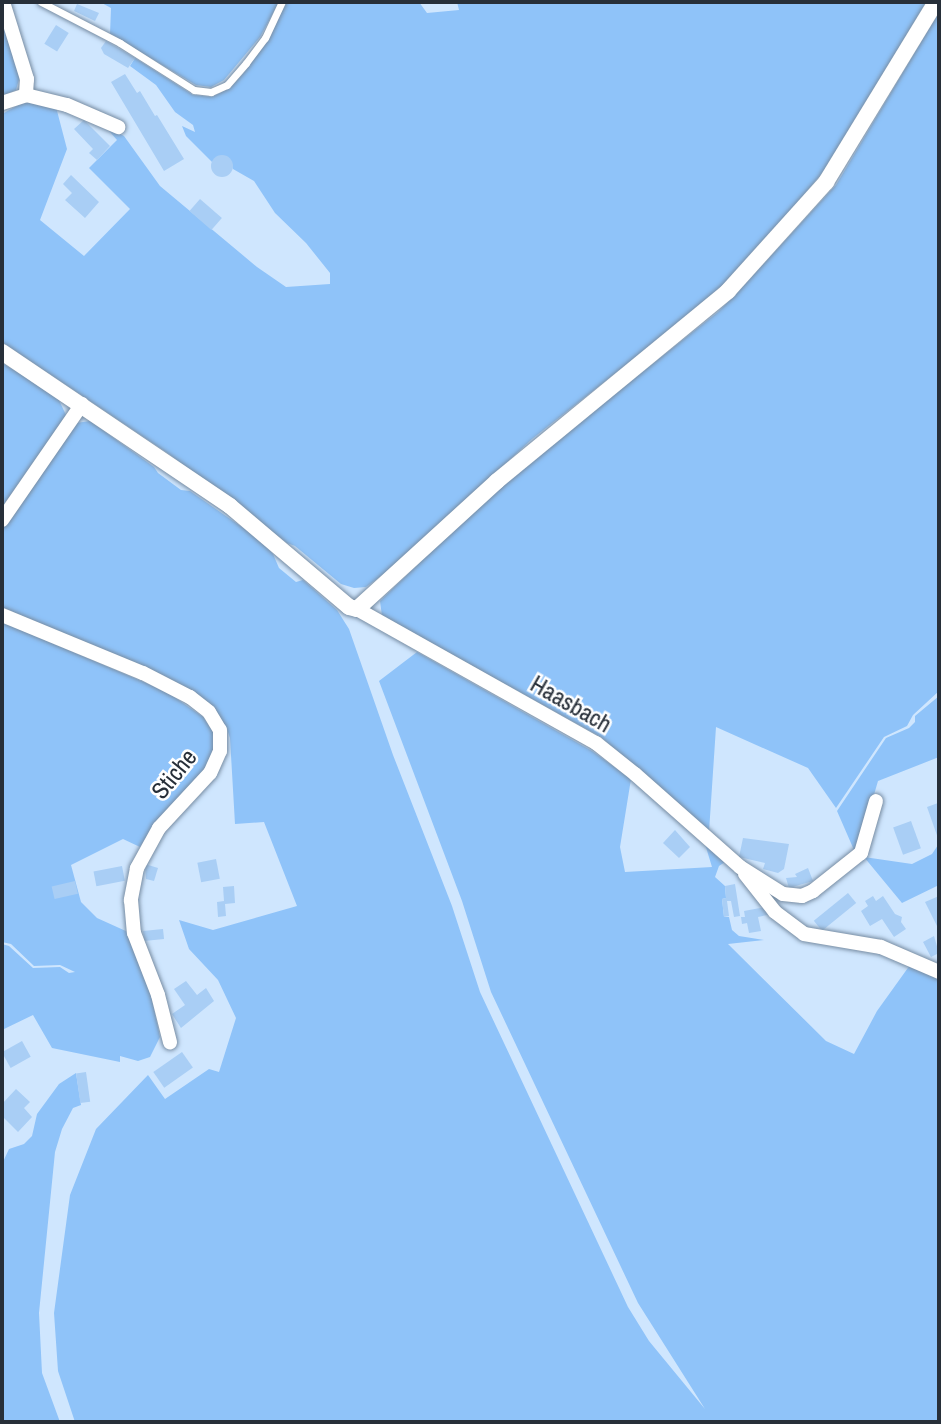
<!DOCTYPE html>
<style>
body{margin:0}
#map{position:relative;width:941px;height:1424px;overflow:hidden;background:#cfe6fe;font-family:"Archivo Narrow",sans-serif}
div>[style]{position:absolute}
.green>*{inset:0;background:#8fc3f9}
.building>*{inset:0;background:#a9cef5;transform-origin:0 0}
.round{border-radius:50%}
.roads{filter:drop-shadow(0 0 2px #778ca2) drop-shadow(0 0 2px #778ca2)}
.service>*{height:7px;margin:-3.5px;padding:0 3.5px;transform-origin:3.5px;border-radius:3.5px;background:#fff}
.minor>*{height:14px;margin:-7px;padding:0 7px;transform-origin:7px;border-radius:7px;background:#fff}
.tertiary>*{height:16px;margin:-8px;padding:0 8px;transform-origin:8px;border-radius:8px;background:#fff}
span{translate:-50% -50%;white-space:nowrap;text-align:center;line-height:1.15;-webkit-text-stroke:5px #fff;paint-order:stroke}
.street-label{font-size:24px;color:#272f39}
.frame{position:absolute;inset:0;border:4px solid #272f39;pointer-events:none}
</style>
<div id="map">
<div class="green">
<i style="clip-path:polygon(100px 2px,279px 2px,260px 37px,224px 80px,211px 87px,196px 85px,110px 34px,111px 8px)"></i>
<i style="clip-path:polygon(285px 2px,419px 2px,427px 13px,459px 10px,457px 2px,926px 2px,831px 162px,783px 220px,727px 281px,680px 322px,532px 439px,400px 562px,366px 587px,354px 588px,341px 584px,295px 546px,287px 543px,169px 454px,2px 342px,2px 114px,26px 101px,56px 107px,67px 149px,40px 220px,84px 256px,130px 209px,89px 168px,117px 140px,103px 124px,124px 136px,160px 186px,257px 267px,286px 287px,330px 284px,330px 273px,306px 243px,275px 213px,254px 181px,233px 169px,228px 157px,219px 156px,212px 162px,186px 136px,182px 126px,195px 132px,193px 125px,175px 112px,156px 85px,130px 66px,135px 58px,193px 95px,212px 97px,230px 88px,243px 74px,268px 40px)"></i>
<i style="clip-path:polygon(2px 12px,21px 72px,16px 90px,2px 96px)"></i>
<i style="clip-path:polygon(939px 12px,939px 691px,913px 715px,907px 726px,884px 737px,836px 808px,808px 768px,716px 727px,709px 832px,601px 737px,382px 616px,380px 601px,503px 483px,718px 312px,738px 292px,836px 185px)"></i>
<i style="clip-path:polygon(2px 363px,57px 396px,66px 415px,2px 507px)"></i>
<i style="clip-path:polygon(90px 421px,154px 467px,158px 473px,181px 490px,190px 491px,259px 539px,273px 554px,279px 568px,296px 582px,303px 580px,337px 610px,349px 629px,393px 755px,452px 906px,480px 992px,628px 1307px,649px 1341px,705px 1409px,638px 1303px,491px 992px,462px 901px,379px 681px,417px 652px,592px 751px,631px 779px,620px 847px,625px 872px,712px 867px,705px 844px,725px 862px,719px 866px,715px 877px,725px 886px,726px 898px,722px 899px,724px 917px,729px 917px,732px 930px,739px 936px,764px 940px,728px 944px,826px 1041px,854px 1054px,877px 1011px,910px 965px,939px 980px,939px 1422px,75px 1422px,58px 1371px,54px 1313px,70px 1195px,96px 1129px,148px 1075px,165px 1099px,209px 1069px,219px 1072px,236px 1018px,218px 980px,189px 949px,179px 920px,213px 930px,297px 906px,264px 822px,235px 824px,230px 738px,227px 729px,194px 692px,2px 607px,2px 529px,76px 423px)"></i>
<i style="clip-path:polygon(2px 622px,167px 692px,203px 717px,213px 732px,214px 751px,206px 769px,155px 823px,140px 847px,123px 839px,71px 865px,81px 902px,97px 918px,128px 932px,151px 995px,160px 1037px,150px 1057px,138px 1061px,120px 1056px,120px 1062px,52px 1048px,33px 1015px,2px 1030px,2px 944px,9px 946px,33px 968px,60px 967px,69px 973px,75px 972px,60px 965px,34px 966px,11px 944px,2px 942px)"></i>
<i style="clip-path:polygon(939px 696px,939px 757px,878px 781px,862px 836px,854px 850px,837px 811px,886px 738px,909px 728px,915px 722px,915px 716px)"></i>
<i style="clip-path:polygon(939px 836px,939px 885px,902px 903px,864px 857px,912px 864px,932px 854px,938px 845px)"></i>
<i style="clip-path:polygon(76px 1073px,81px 1105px,73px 1108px,62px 1129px,55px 1152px,39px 1313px,42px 1373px,60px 1422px,2px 1422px,2px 1164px,9px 1149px,24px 1144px,32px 1136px,37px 1114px,59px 1084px)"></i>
</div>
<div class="building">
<i style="clip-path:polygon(77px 4px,99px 13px,95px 21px,74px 11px)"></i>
<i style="left:56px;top:25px;width:15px;height:22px;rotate:32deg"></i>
<i style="clip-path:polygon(106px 41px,135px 58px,128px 68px,104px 54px,101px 48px)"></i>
<i style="clip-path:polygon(125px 74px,137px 93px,140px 91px,155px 116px,157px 115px,184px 159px,164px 171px,111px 82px)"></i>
<i style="clip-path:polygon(84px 120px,110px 146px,97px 160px,89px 153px,93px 149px,74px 129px)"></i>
<i class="round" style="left:211px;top:155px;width:22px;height:22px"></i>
<i style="clip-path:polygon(71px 175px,99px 202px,85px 218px,65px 200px,72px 193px,63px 184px)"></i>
<i style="left:200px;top:199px;width:29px;height:16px;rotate:41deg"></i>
<i style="clip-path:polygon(938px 803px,939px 806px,939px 841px,927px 807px)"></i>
<i style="left:911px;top:821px;width:29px;height:19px;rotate:70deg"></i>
<i style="clip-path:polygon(675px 830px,690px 847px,679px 858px,663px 843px)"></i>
<i style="clip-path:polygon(743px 838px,789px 844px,784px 869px,778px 873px,763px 869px,765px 863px,739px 857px)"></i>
<i style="left:216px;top:859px;width:20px;height:19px;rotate:79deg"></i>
<i style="clip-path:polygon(145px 864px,158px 868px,154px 881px,146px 879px)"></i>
<i style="left:122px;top:866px;width:15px;height:29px;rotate:79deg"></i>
<i style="clip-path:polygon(808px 868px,813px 881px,789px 888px,786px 878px,797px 877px,795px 874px)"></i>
<i style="left:75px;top:881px;width:13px;height:24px;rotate:77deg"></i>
<i style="clip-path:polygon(735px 884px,740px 916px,734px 917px,731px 901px,727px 901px,729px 916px,724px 917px,722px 899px,726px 898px,725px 886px)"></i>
<i style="clip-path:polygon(234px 886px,235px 903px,225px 904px,226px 916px,218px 917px,217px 902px,224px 901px,223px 887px)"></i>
<i style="left:848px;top:893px;width:13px;height:44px;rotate:51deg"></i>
<i style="clip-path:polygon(873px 896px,876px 901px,883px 896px,895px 914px,902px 917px,901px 922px,906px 929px,894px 937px,882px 919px,870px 926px,861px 911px,868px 906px,865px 901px)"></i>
<i style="clip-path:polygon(939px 896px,939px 930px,925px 902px)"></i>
<i style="clip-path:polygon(766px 907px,767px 915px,758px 917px,761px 931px,749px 933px,747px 923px,742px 924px,741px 917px,745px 917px,744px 911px)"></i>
<i style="left:163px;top:929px;width:10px;height:20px;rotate:84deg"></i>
<i style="clip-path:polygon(934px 936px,939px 953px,931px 957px,923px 942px)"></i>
<i style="clip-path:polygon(186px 981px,197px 995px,206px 988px,214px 1001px,181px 1028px,172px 1014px,185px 1005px,174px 989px)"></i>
<i style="left:22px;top:1041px;width:18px;height:23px;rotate:61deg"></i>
<i style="left:182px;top:1052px;width:19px;height:35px;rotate:55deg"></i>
<i style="left:86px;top:1072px;width:30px;height:10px;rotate:82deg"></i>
<i style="clip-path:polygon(16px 1089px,30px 1102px,24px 1108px,32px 1117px,18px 1132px,2px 1116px,2px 1104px)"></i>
</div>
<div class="roads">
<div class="service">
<i style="left:41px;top:2px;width:89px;rotate:27.4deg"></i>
<i style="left:120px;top:43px;width:88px;rotate:32.4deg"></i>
<i style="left:194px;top:90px;width:17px;rotate:7deg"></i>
<i style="left:211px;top:92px;width:17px;rotate:-24deg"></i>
<i style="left:227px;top:85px;width:29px;rotate:-49deg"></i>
<i style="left:246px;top:63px;width:31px;rotate:-53deg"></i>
<i style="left:265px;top:38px;width:40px;rotate:-65deg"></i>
</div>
<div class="minor">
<i style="left:3px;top:2px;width:81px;rotate:72.7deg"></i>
<i style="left:27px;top:79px;width:16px;rotate:94deg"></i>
<i style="left:2px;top:103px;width:25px;rotate:-18deg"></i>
<i style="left:26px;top:95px;width:42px;rotate:13.7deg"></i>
<i style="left:67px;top:105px;width:56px;rotate:23.3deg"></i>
<i style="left:2px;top:520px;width:141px;rotate:-55.4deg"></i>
<i style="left:357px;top:609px;width:274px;rotate:29.3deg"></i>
<i style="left:596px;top:743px;width:50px;rotate:38.5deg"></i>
<i style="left:635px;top:774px;width:140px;rotate:41.5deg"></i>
<i style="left:740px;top:867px;width:51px;rotate:32.1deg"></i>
<i style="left:783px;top:894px;width:19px;rotate:6deg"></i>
<i style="left:802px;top:896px;width:12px;rotate:-24deg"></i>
<i style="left:813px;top:891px;width:61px;rotate:-38.4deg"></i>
<i style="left:861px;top:853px;width:54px;rotate:-73.9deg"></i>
<i style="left:2px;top:615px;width:152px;rotate:22.4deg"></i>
<i style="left:143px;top:673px;width:53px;rotate:27.1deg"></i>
<i style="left:190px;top:697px;width:24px;rotate:38deg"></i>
<i style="left:209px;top:712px;width:21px;rotate:59deg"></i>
<i style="left:220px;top:730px;width:21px;rotate:90deg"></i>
<i style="left:220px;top:751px;width:24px;rotate:114deg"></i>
<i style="left:210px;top:773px;width:75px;rotate:132.8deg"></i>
<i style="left:159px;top:828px;width:46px;rotate:118.8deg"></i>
<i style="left:137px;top:868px;width:33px;rotate:101deg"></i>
<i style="left:131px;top:900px;width:33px;rotate:85deg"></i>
<i style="left:134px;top:933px;width:66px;rotate:68.8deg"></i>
<i style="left:158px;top:995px;width:49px;rotate:75.7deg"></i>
<i style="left:745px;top:874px;width:48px;rotate:51.7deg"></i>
<i style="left:775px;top:912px;width:36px;rotate:37deg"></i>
<i style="left:804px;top:934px;width:78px;rotate:9.6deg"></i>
<i style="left:881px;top:947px;width:63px;rotate:23.3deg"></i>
</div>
<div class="tertiary">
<i style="left:2px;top:352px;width:275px;rotate:34deg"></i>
<i style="left:230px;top:506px;width:156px;rotate:40.3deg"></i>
<i style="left:349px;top:607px;width:8px;rotate:14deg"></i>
<i style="left:357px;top:609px;width:190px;rotate:-42.4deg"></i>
<i style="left:497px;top:481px;width:299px;rotate:-39.4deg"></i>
<i style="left:728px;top:291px;width:147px;rotate:-48deg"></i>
<i style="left:826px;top:182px;width:211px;rotate:-58.6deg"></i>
</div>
</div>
<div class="street-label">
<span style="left:571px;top:704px;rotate:30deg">Haasbach</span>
<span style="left:174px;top:774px;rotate:-51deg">Stiche</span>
</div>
<div class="frame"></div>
</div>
